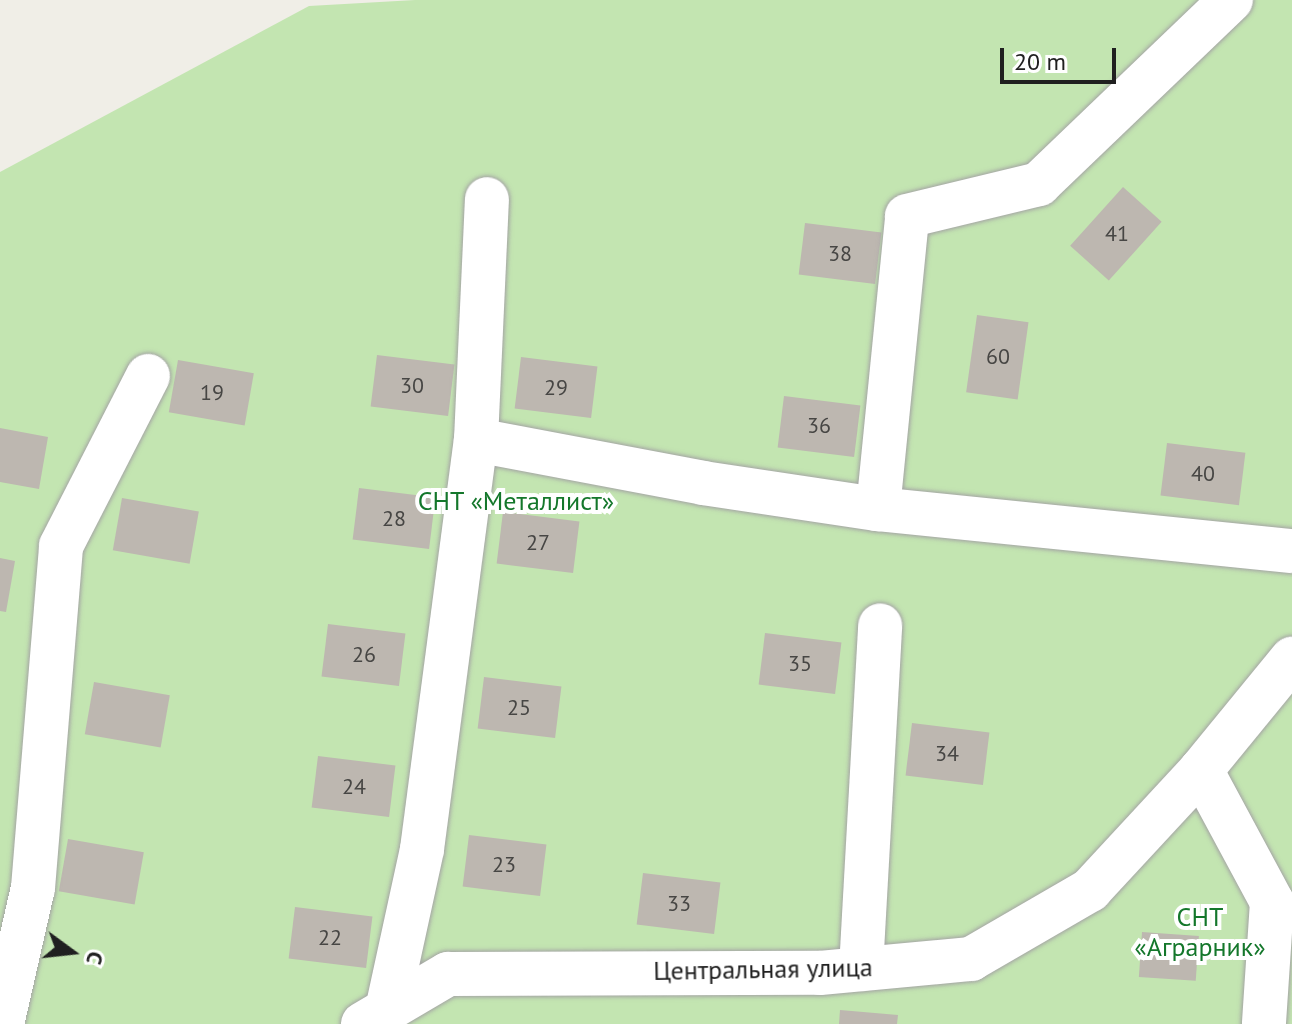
<!DOCTYPE html>
<meta charset="utf-8">
<style>
body{margin:0}
#map{position:relative;width:1292px;height:1024px;overflow:hidden;background:#f0eee7;font-family:"PT Sans",sans-serif}
div>[style]{position:absolute}
.grass>*{inset:0;background:#c3e5b1}
.building>*{inset:0;background:#bdb7b0;transform-origin:0 0}
.roads{filter:drop-shadow(0 0 2px #a4a4a4) drop-shadow(0 0 2px #a4a4a4)}
.minor>*{height:44px;margin:-22px;padding:0 22px;transform-origin:22px;border-radius:22px;background:#fff}
span{translate:-50% -50%;white-space:nowrap;text-align:center;line-height:1.15;-webkit-text-stroke:8px #fff;paint-order:stroke}
.number-label{font-size:22px;color:#474644}
.number-label span{-webkit-text-stroke-width:0}
.park-label{font-size:26px;color:#14772b}
.street-label{font-size:26px;color:#202020}
.north{position:absolute;left:32px;top:912px;width:80px;height:80px;-webkit-text-stroke:6px #fff;paint-order:stroke;rotate:105deg;font-size:22px;font-weight:700;line-height:32px;text-align:center;color:#202020}
.north::after{content:'';display:block;margin:auto;width:28px;height:36px;background:#202020;clip-path:polygon(50% 0,100% 100%,50% 72%,0 100%)}
.scale{position:absolute;left:1000px;top:48px;width:116px;height:36px;box-sizing:border-box;border:4px solid #202020;border-top:0;padding-left:10px;font-size:24px;line-height:28px;white-space:nowrap;color:#202020;-webkit-text-stroke:6px #fff;paint-order:stroke}
</style>
<div id="map">
<div class="grass">
<i style="clip-path:polygon(415px 0,1292px 0,1292px 1024px,0 1024px,0 172px,309px 6px)"></i>
</div>
<div class="building">
<i style="left:1123px;top:187px;width:52px;height:79px;rotate:42deg"></i>
<i style="left:805px;top:223px;width:77px;height:52px;rotate:7deg"></i>
<i style="left:977px;top:315px;width:52px;height:78px;rotate:8deg"></i>
<i style="left:377px;top:355px;width:78px;height:52px;rotate:7deg"></i>
<i style="left:521px;top:357px;width:77px;height:52px;rotate:7deg"></i>
<i style="left:178px;top:360px;width:77px;height:53px;rotate:10deg"></i>
<i style="left:784px;top:396px;width:77px;height:52px;rotate:7deg"></i>
<i style="clip-path:polygon(0 428px,48px 437px,39px 489px,0 482px)"></i>
<i style="left:1167px;top:443px;width:79px;height:53px;rotate:7deg"></i>
<i style="left:359px;top:488px;width:77px;height:52px;rotate:7deg"></i>
<i style="left:122px;top:498px;width:78px;height:53px;rotate:10deg"></i>
<i style="left:503px;top:512px;width:77px;height:52px;rotate:7deg"></i>
<i style="clip-path:polygon(0 558px,15px 561px,6px 612px,0 611px)"></i>
<i style="left:328px;top:624px;width:78px;height:53px;rotate:7deg"></i>
<i style="left:765px;top:633px;width:77px;height:52px;rotate:7deg"></i>
<i style="left:484px;top:677px;width:78px;height:52px;rotate:7deg"></i>
<i style="left:94px;top:682px;width:77px;height:53px;rotate:10deg"></i>
<i style="left:912px;top:723px;width:78px;height:53px;rotate:7deg"></i>
<i style="left:318px;top:756px;width:78px;height:52px;rotate:7deg"></i>
<i style="left:469px;top:835px;width:78px;height:52px;rotate:7deg"></i>
<i style="left:68px;top:839px;width:77px;height:53px;rotate:10deg"></i>
<i style="left:643px;top:873px;width:78px;height:52px;rotate:7deg"></i>
<i style="left:295px;top:907px;width:78px;height:52px;rotate:7deg"></i>
<i style="left:1142px;top:932px;width:57px;height:45px;rotate:4deg"></i>
<i style="clip-path:polygon(840px 1010px,898px 1015px,897px 1024px,839px 1024px)"></i>
</div>
<div class="roads">
<div class="minor">
<i style="left:476px;top:440px;width:231px;rotate:10.7deg"></i>
<i style="left:703px;top:483px;width:177px;rotate:8.5deg"></i>
<i style="left:878px;top:509px;width:416px;rotate:5.8deg"></i>
<i style="left:878px;top:509px;width:294px;rotate:-84.3deg"></i>
<i style="left:907px;top:216px;width:136px;rotate:-13.6deg"></i>
<i style="left:1039px;top:184px;width:266px;rotate:-43.8deg"></i>
<i style="left:1201px;top:770px;width:150px;rotate:61.7deg"></i>
<i style="left:1272px;top:902px;width:122px;rotate:93.8deg"></i>
<i style="left:861px;top:969px;width:344px;rotate:-86.8deg"></i>
<i style="left:387px;top:1010px;width:165px;rotate:-77.7deg"></i>
<i style="left:422px;top:849px;width:413px;rotate:-82.5deg"></i>
<i style="left:476px;top:440px;width:241px;rotate:-87.4deg"></i>
<i style="left:2px;top:1024px;width:139px;rotate:-77.2deg"></i>
<i style="left:33px;top:888px;width:343px;rotate:-85.3deg"></i>
<i style="left:61px;top:546px;width:191px;rotate:-62.9deg"></i>
<i style="left:363px;top:1024px;width:99px;rotate:-30.5deg"></i>
<i style="left:448px;top:974px;width:372px;rotate:-0.2deg"></i>
<i style="left:820px;top:973px;width:152px;rotate:-5.3deg"></i>
<i style="left:971px;top:959px;width:138px;rotate:-30.1deg"></i>
<i style="left:1090px;top:890px;width:163px;rotate:-47.2deg"></i>
<i style="left:1201px;top:770px;width:144px;rotate:-50.7deg"></i>
</div>
</div>
<div class="number-label">
<span style="left:1117px;top:234px">41</span>
<span style="left:840px;top:254px">38</span>
<span style="left:998px;top:357px">60</span>
<span style="left:412px;top:386px">30</span>
<span style="left:556px;top:388px">29</span>
<span style="left:212px;top:393px">19</span>
<span style="left:819px;top:426px">36</span>
<span style="left:1203px;top:474px">40</span>
<span style="left:394px;top:519px">28</span>
<span style="left:538px;top:543px">27</span>
<span style="left:364px;top:655px">26</span>
<span style="left:800px;top:664px">35</span>
<span style="left:519px;top:708px">25</span>
<span style="left:947px;top:754px">34</span>
<span style="left:354px;top:787px">24</span>
<span style="left:504px;top:865px">23</span>
<span style="left:679px;top:904px">33</span>
<span style="left:330px;top:938px">22</span>
</div>
<div class="park-label">
<span style="left:516px;top:501px">СНТ «Металлист»</span>
<span style="left:1200px;top:932px">СНТ<br>«Аграрник»</span>
</div>
<div class="street-label">
<span style="left:763px;top:969px;rotate:-1deg">Центральная улица</span>
</div>
<div class="north">С</div>
<div class="scale">20 m</div>
</div>
